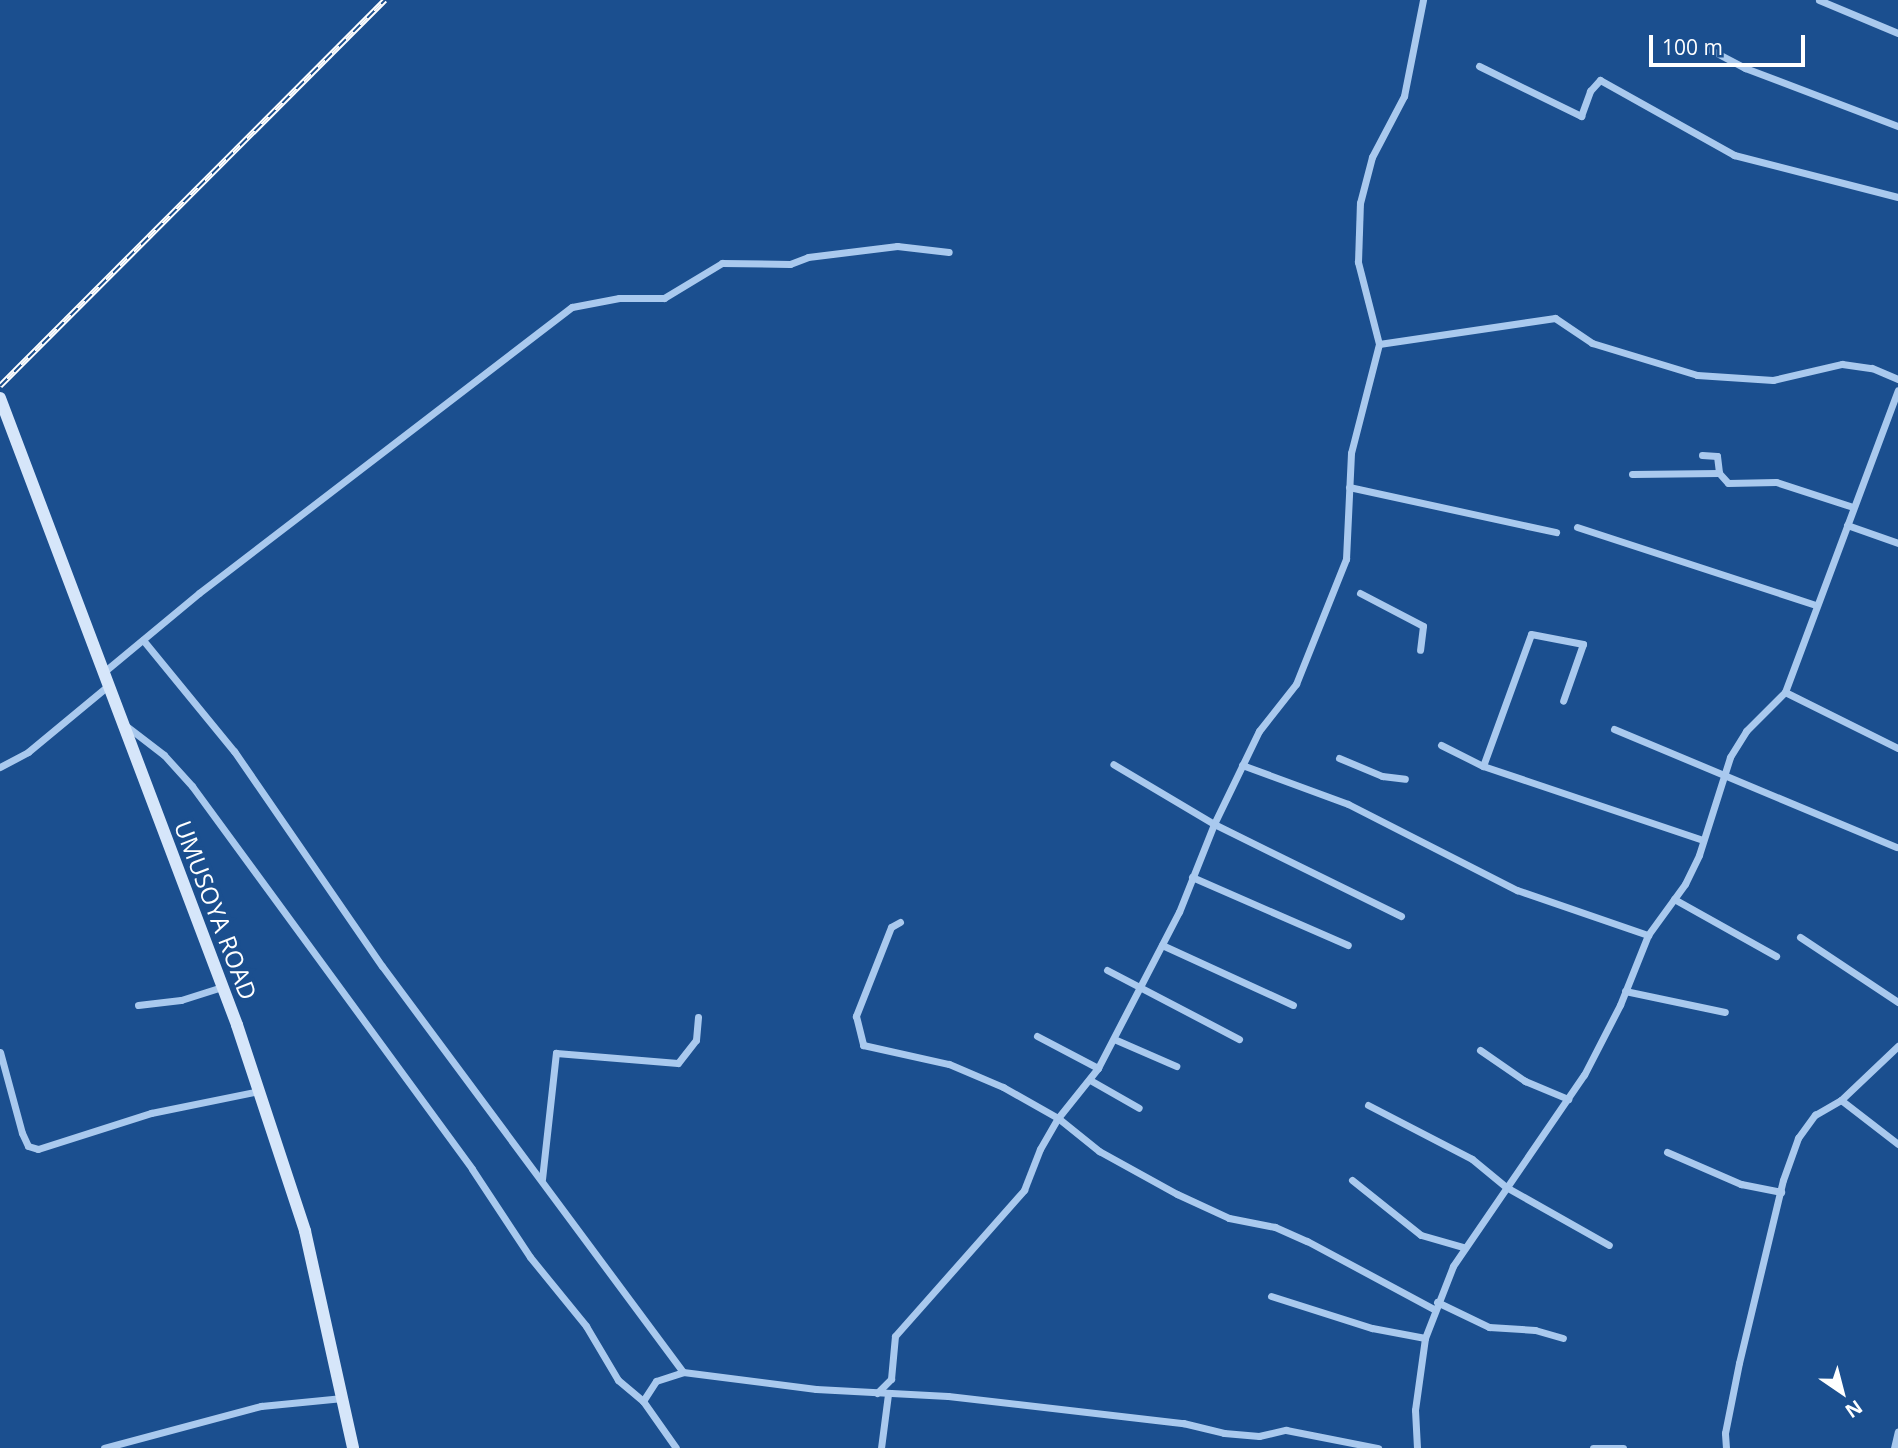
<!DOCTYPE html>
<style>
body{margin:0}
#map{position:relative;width:1898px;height:1448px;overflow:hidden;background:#1b4f8f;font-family:"Open Sans",sans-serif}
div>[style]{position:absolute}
.street>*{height:7px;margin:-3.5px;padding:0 3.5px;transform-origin:3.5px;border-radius:3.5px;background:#a9c9ee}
.secondary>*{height:12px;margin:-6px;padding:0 6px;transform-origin:6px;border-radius:6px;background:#d6e6fa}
.rail>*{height:6px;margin-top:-3px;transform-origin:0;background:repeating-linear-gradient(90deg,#1b4f8f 0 10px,#fff 0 20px);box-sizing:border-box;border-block:2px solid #fff}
span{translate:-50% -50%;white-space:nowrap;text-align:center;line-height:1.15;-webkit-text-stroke:7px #1b4f8f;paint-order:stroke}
.street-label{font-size:24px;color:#fff}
.north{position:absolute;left:1807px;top:1357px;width:70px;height:70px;-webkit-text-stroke:5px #1b4f8f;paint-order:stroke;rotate:145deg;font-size:19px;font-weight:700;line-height:28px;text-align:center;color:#fff}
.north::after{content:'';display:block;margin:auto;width:24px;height:32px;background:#fff;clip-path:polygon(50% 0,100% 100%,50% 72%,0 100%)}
.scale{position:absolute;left:1649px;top:35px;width:156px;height:32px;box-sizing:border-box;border:4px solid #fff;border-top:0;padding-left:9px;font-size:21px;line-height:24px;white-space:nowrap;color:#fff;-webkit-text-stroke:5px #1b4f8f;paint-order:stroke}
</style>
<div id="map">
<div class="street">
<i style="left:1819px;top:0;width:86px;rotate:22.7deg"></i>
<i style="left:1709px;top:49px;width:41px;rotate:27.8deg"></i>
<i style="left:1745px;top:68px;width:164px;rotate:20.8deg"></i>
<i style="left:1479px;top:66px;width:114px;rotate:26.1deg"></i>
<i style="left:1581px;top:116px;width:27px;rotate:-70deg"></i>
<i style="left:1590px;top:91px;width:15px;rotate:-48deg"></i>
<i style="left:1600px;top:80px;width:154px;rotate:29.2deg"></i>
<i style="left:1734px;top:155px;width:169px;rotate:14.4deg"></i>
<i style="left:1379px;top:344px;width:178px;rotate:-8.4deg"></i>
<i style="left:1555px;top:318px;width:45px;rotate:34deg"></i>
<i style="left:1592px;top:343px;width:110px;rotate:16.9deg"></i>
<i style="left:1697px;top:375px;width:76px;rotate:3.8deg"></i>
<i style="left:1773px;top:380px;width:71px;rotate:-13.1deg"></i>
<i style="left:1842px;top:364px;width:30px;rotate:8deg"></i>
<i style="left:1872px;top:368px;width:28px;rotate:23deg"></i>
<i style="left:1702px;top:455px;width:15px;rotate:4deg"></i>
<i style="left:1717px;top:456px;width:17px;rotate:83deg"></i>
<i style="left:1632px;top:474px;width:87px;rotate:-0.7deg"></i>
<i style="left:1719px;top:473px;width:13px;rotate:48deg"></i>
<i style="left:1728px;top:483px;width:48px;rotate:-1.2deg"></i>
<i style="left:1776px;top:482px;width:81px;rotate:18deg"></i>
<i style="left:1349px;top:487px;width:212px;rotate:12.3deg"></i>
<i style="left:1847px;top:525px;width:54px;rotate:19.4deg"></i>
<i style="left:1577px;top:527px;width:251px;rotate:18.1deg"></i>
<i style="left:1360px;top:593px;width:71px;rotate:27.6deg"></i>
<i style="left:1423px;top:626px;width:24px;rotate:97deg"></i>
<i style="left:143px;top:640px;width:144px;rotate:50.7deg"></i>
<i style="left:234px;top:751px;width:261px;rotate:55.5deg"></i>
<i style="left:382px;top:966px;width:505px;rotate:53.45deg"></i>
<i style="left:105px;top:671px;width:122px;rotate:-39.7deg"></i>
<i style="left:199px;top:593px;width:470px;rotate:-37.5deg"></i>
<i style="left:572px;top:307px;width:48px;rotate:-10.8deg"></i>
<i style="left:619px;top:298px;width:45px"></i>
<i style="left:664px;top:298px;width:68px;rotate:-31.1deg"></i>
<i style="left:722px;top:263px;width:68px;rotate:0.8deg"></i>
<i style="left:790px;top:264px;width:19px;rotate:-21deg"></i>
<i style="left:808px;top:257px;width:90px;rotate:-7deg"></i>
<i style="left:897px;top:246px;width:52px;rotate:6.6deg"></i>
<i style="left:1785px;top:692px;width:126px;rotate:26.4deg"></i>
<i style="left:125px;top:725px;width:49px;rotate:37.6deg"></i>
<i style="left:164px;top:755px;width:42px;rotate:47.9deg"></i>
<i style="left:192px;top:786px;width:474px;rotate:53.8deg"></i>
<i style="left:472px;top:1169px;width:105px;rotate:56.6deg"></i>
<i style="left:530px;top:1257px;width:89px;rotate:50.9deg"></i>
<i style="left:586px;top:1326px;width:63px;rotate:59.3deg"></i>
<i style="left:618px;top:1380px;width:33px;rotate:40deg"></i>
<i style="left:643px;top:1401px;width:57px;rotate:54.9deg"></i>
<i style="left:1614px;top:729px;width:306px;rotate:22.7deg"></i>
<i style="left:1441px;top:745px;width:47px;rotate:26.6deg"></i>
<i style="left:1483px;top:766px;width:232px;rotate:18.6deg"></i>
<i style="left:1339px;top:758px;width:47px;rotate:22.7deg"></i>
<i style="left:1382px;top:776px;width:23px;rotate:7deg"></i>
<i style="left:1242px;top:765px;width:113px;rotate:20.2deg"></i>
<i style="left:1348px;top:804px;width:190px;rotate:27deg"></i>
<i style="left:1517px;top:890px;width:139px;rotate:19deg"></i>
<i style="left:1483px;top:766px;width:140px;rotate:-70deg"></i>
<i style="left:1531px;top:634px;width:53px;rotate:10.9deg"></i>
<i style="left:1583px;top:644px;width:60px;rotate:109.3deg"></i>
<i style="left:0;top:767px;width:32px;rotate:-28deg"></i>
<i style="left:28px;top:752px;width:105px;rotate:-39.6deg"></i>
<i style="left:1192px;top:877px;width:170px;rotate:23.6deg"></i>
<i style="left:1674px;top:899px;width:117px;rotate:29.2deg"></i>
<i style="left:1401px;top:916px;width:208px;rotate:-153.8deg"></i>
<i style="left:1214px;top:824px;width:103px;rotate:-64.2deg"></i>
<i style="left:1259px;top:731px;width:60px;rotate:-51.8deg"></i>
<i style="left:1296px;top:684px;width:135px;rotate:-68.2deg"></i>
<i style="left:1346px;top:559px;width:106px;rotate:-87.3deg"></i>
<i style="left:1351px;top:453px;width:113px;rotate:-75.6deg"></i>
<i style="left:1379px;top:344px;width:85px;rotate:-104.4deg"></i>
<i style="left:1358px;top:262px;width:59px;rotate:-88.1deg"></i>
<i style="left:1360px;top:203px;width:48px;rotate:-75.4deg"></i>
<i style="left:1372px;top:157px;width:69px;rotate:-62.3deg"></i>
<i style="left:1404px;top:96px;width:98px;rotate:-78.8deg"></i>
<i style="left:900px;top:922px;width:10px;rotate:151deg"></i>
<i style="left:891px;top:927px;width:96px;rotate:111.5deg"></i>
<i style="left:856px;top:1016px;width:30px;rotate:76deg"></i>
<i style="left:863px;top:1045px;width:88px;rotate:12.5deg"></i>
<i style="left:949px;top:1064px;width:59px;rotate:23.1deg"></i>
<i style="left:1003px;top:1087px;width:63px;rotate:29.4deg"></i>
<i style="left:1058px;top:1118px;width:53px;rotate:38.8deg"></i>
<i style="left:1099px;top:1151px;width:89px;rotate:28.9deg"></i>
<i style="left:1177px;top:1194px;width:57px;rotate:24.8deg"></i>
<i style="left:1229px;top:1218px;width:47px;rotate:11.1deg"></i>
<i style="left:1275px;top:1227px;width:35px;rotate:24deg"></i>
<i style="left:1307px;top:1241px;width:144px;rotate:28.2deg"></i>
<i style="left:1800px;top:937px;width:118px;rotate:33.6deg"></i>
<i style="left:1162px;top:945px;width:144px;rotate:24.6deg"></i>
<i style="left:1107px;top:970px;width:149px;rotate:27.6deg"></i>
<i style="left:1625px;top:991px;width:102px;rotate:11.9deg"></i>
<i style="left:138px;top:1005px;width:43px;rotate:-6.6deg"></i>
<i style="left:181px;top:1000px;width:43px;rotate:-17.6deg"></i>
<i style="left:1037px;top:1036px;width:69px;rotate:27.7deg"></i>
<i style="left:1114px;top:1039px;width:68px;rotate:23.5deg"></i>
<i style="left:1480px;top:1050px;width:55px;rotate:34.6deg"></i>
<i style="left:1525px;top:1081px;width:47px;rotate:22.7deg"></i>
<i style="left:0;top:1052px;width:84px;rotate:74.8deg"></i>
<i style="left:22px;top:1133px;width:14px;rotate:65deg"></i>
<i style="left:28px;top:1146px;width:10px;rotate:17deg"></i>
<i style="left:38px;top:1149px;width:119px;rotate:-17.7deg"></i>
<i style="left:151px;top:1113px;width:110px;rotate:-11.5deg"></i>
<i style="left:1090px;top:1080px;width:56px;rotate:29.7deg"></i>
<i style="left:1841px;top:1100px;width:72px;rotate:37.7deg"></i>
<i style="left:1368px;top:1105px;width:117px;rotate:27.4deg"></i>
<i style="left:1472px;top:1159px;width:44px;rotate:39.5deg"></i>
<i style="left:1506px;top:1187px;width:118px;rotate:29.4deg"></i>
<i style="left:1667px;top:1152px;width:81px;rotate:23.4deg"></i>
<i style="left:1741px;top:1184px;width:41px;rotate:11.3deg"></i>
<i style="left:542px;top:1179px;width:127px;rotate:-83.7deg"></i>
<i style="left:556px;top:1053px;width:122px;rotate:4.7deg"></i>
<i style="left:678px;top:1063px;width:29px;rotate:-52deg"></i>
<i style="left:696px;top:1040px;width:23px;rotate:-85deg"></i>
<i style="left:1352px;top:1180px;width:88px;rotate:38.6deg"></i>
<i style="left:1421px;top:1235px;width:44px;rotate:15.9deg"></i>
<i style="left:1271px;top:1296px;width:106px;rotate:17.6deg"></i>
<i style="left:1372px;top:1328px;width:54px;rotate:10.7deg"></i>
<i style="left:1437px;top:1302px;width:58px;rotate:25.7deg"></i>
<i style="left:1489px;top:1327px;width:46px;rotate:3.7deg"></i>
<i style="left:1535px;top:1330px;width:29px;rotate:16deg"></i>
<i style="left:877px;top:1393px;width:20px;rotate:-45deg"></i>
<i style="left:891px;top:1379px;width:43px;rotate:-84.7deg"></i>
<i style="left:895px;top:1336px;width:195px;rotate:-48.5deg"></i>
<i style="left:1024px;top:1190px;width:44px;rotate:-68.7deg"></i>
<i style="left:1040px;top:1149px;width:36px;rotate:-60deg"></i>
<i style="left:1058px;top:1118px;width:64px;rotate:-51.3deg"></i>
<i style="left:1098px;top:1068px;width:176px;rotate:-62.6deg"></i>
<i style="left:1179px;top:912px;width:95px;rotate:-68.3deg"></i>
<i style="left:1214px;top:824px;width:117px;rotate:-149.3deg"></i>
<i style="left:643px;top:1401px;width:24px;rotate:-57deg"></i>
<i style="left:656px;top:1381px;width:28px;rotate:-18deg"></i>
<i style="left:683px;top:1372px;width:134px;rotate:7.3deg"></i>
<i style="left:816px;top:1389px;width:132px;rotate:3deg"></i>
<i style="left:948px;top:1396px;width:237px;rotate:6.6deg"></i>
<i style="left:1183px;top:1423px;width:42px;rotate:13.7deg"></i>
<i style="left:1224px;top:1433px;width:35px;rotate:5deg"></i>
<i style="left:1259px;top:1436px;width:28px;rotate:-13deg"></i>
<i style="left:1286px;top:1430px;width:94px;rotate:11.1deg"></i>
<i style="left:104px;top:1448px;width:163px;rotate:-15deg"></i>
<i style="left:261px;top:1406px;width:82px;rotate:-5.6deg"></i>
<i style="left:881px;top:1448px;width:54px;rotate:-82.6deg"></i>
<i style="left:1417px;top:1448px;width:38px;rotate:-93deg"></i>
<i style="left:1415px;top:1410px;width:73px;rotate:-82.1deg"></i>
<i style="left:1425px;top:1338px;width:77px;rotate:-68.7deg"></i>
<i style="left:1453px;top:1266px;width:232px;rotate:-55.6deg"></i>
<i style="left:1584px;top:1075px;width:79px;rotate:-62.8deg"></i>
<i style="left:1620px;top:1005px;width:75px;rotate:-68.2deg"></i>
<i style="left:1648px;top:935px;width:63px;rotate:-54deg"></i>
<i style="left:1685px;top:884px;width:32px;rotate:-64deg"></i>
<i style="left:1699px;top:855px;width:103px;rotate:-72.4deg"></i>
<i style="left:1730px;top:757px;width:31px;rotate:-58deg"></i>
<i style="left:1746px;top:731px;width:55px;rotate:-45deg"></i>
<i style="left:1785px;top:692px;width:322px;rotate:-69.5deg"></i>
<i style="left:1593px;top:1448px;width:30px"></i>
<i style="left:1726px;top:1448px;width:15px;rotate:-94deg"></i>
<i style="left:1725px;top:1433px;width:71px;rotate:-78.7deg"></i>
<i style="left:1739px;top:1363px;width:188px;rotate:-76.5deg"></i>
<i style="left:1783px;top:1180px;width:45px;rotate:-70.3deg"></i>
<i style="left:1798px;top:1138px;width:29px;rotate:-54deg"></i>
<i style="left:1815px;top:1115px;width:30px;rotate:-30deg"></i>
<i style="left:1841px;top:1100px;width:79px;rotate:-43.5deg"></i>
<i style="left:1894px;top:1448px;width:17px;rotate:-77deg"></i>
</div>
<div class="secondary">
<i style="left:0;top:398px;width:670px;rotate:69.29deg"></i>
<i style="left:237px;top:1025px;width:217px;rotate:71.7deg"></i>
<i style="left:305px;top:1231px;width:222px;rotate:77.5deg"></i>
</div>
<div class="rail">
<i style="left:0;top:386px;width:545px;rotate:-45.07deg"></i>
</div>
<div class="street-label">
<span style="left:216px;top:910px;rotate:69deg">UMUSOYA ROAD</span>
</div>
<div class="north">N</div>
<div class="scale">100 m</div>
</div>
